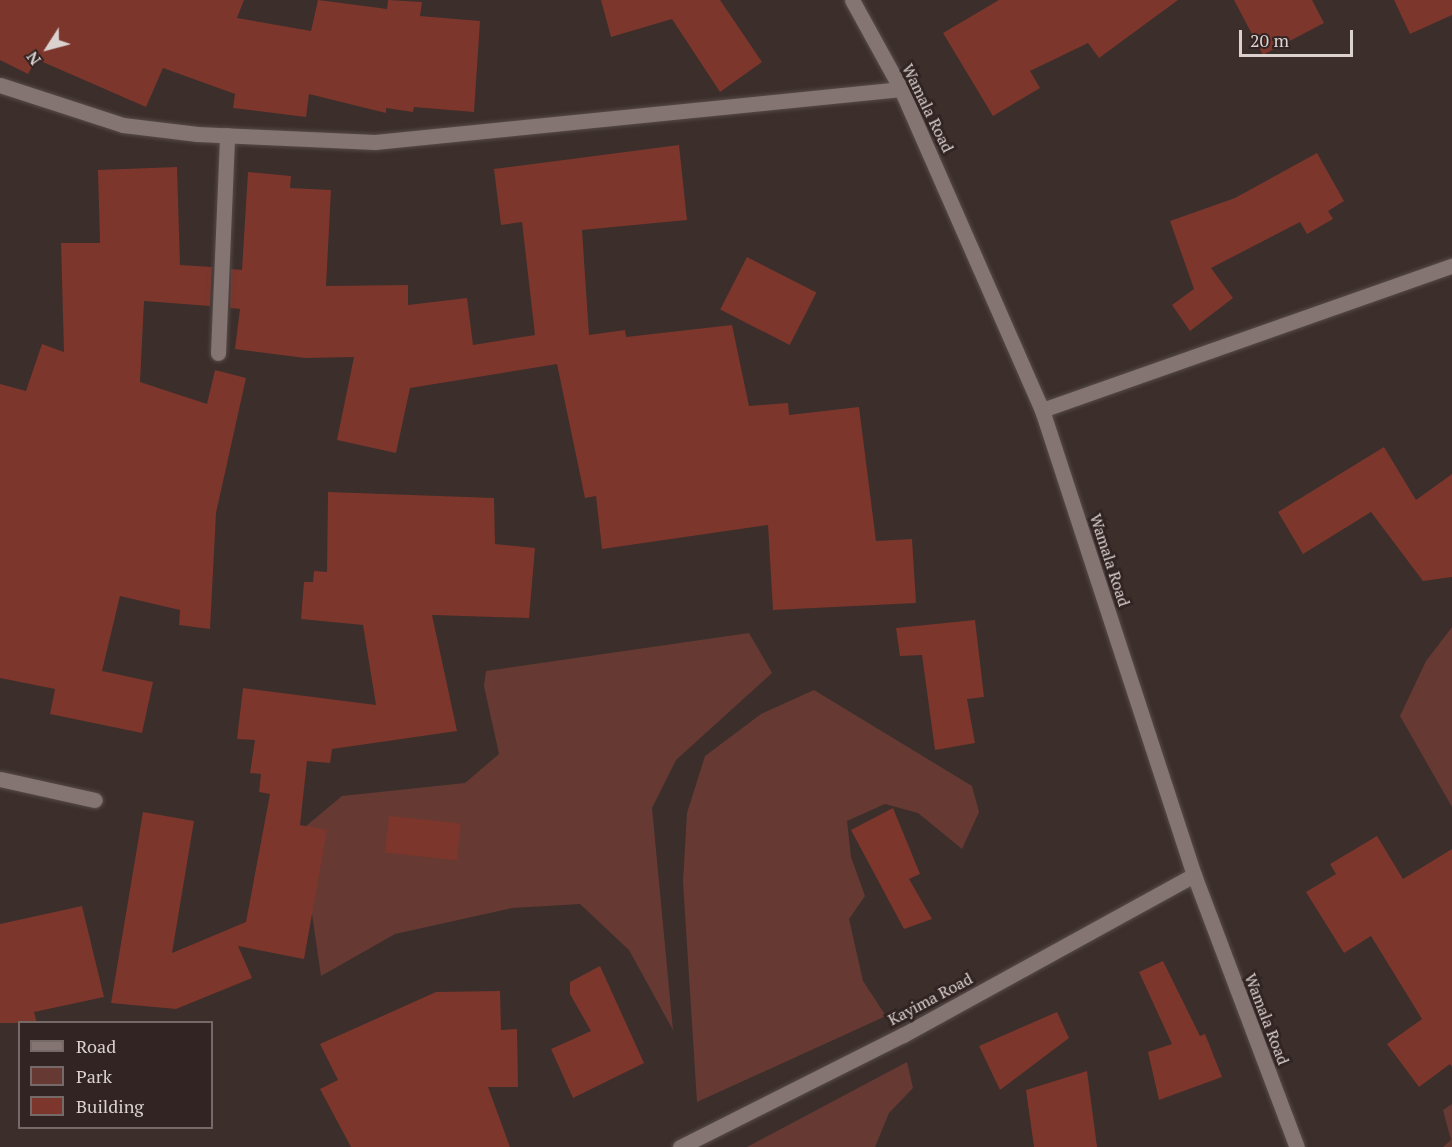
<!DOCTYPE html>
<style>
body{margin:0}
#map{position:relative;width:1452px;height:1147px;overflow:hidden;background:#3b2e2b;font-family:"PT Serif",serif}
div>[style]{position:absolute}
.green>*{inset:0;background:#663a33}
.building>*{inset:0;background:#7c362c;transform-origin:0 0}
.roads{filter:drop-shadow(0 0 2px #564b49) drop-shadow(0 0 2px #564b49)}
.minor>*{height:15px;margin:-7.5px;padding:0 7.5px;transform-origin:7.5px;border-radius:7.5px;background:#857572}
.tertiary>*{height:15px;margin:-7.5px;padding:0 7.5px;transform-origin:7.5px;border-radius:7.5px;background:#857572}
span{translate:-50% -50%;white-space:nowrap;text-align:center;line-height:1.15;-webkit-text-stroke:6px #312422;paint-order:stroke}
.street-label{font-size:16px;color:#dbd2d0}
.legend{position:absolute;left:18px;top:1021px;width:195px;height:108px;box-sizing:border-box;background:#312422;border:2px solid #756a68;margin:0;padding:8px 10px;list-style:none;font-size:18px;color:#dbd2d0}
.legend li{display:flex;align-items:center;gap:12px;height:30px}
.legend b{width:30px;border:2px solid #756a68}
.north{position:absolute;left:18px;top:18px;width:60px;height:60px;-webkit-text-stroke:4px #312422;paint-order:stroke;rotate:234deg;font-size:16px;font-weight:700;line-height:24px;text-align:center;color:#dbd2d0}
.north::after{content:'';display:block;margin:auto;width:21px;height:27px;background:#dbd2d0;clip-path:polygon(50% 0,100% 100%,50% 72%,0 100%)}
.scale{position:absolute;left:1239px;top:30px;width:114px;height:27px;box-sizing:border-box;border:3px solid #dbd2d0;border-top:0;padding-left:8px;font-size:18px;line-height:21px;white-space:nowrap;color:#dbd2d0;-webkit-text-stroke:4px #312422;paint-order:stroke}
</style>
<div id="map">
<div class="green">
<i style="clip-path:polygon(1452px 627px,1452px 807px,1400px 716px,1426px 661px)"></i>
<i style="clip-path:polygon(749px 633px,772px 673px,676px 760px,652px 808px,673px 1030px,629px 950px,580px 904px,512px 908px,395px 934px,321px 976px,300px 831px,342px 796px,465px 783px,499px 754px,484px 686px,486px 671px)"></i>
<i style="clip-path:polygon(814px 690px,972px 786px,979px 812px,962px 849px,918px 813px,885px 804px,847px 821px,851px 857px,865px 896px,849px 919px,863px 981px,886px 1016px,697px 1102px,683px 882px,687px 813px,705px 756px,761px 714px)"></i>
<i style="clip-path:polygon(907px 1062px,913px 1088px,889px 1113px,875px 1147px,747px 1147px)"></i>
<i style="clip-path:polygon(1452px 1104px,1452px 1147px,1443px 1147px,1451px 1140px,1443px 1110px)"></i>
</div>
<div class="building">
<i style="clip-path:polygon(0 0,244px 0,237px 18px,311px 31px,318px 0,387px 9px,388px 0,422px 2px,420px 16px,480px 21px,474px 112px,414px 107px,413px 112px,386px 108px,386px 113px,309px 94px,306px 117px,233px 108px,235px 94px,163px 68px,146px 107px,36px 59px,28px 74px,0 60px)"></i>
<i style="clip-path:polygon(601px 0,720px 0,762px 62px,720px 92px,672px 19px,611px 37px)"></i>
<i style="clip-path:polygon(999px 0,1178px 0,1099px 58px,1088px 43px,1030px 71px,1040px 88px,993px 116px,943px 33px)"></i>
<i style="clip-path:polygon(1234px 0,1312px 0,1324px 23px,1263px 55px)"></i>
<i style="clip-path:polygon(1394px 0,1452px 0,1452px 15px,1410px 34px)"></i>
<i style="clip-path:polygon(679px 145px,687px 220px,582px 230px,589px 335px,625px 330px,626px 337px,732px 325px,749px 406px,788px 403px,789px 415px,859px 407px,876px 541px,912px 539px,916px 603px,773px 610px,768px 525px,602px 549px,596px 496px,585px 498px,557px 364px,410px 388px,396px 453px,337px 440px,354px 357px,305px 358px,235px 349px,240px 309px,230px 308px,231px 269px,242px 270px,248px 172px,291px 176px,290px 188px,331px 190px,326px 286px,408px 285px,408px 305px,467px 298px,473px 345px,535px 335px,522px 222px,501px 225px,494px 169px)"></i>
<i style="clip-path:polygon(1317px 153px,1344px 201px,1328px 211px,1333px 219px,1307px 234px,1300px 222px,1211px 268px,1233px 298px,1190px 331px,1172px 305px,1194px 289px,1170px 221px,1235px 198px)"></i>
<i style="clip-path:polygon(177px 167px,180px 265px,212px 267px,210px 306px,144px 301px,140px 382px,207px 404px,215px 370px,246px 378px,216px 513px,210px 629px,179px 625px,180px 610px,120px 596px,102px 671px,153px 682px,142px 733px,50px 714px,55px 689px,0 678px,0 384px,26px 391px,42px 344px,64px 352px,61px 243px,100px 243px,98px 170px)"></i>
<i style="left:747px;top:257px;width:78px;height:59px;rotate:27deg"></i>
<i style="clip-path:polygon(1384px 447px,1416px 500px,1452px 474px,1452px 577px,1423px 581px,1371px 512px,1303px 554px,1278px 512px)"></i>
<i style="clip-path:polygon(328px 492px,494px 498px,495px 544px,535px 548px,529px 618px,432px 615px,457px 731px,332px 749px,330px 763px,307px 761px,300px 825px,327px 830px,304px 959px,238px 946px,252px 978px,176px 1009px,111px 1003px,143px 812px,194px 821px,172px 953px,246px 922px,270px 794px,259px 792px,261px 774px,250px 773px,255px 740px,237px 739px,243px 688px,376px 705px,363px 625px,301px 619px,304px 582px,313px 582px,314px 571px,327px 572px)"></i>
<i style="clip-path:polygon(975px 620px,984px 697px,967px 699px,975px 743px,935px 750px,922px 655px,900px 656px,896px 628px)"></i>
<i style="clip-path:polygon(893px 808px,920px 874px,909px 879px,932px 919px,904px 929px,851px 830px)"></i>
<i style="left:389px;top:816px;width:72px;height:37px;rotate:6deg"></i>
<i style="clip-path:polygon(1377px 836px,1403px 879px,1452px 849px,1452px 1067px,1450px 1064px,1419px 1087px,1387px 1044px,1422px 1019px,1371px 936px,1344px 953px,1306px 892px,1336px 874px,1330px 864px)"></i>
<i style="clip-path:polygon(82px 906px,104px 997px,34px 1012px,37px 1023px,0 1023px,0 924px)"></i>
<i style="clip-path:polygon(1163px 961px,1200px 1036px,1205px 1034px,1222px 1077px,1159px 1100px,1148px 1052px,1172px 1044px,1139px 972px)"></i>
<i style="clip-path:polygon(600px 966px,644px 1063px,573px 1098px,551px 1049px,591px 1031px,570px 994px,570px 982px)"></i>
<i style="clip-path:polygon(500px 991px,501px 1030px,517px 1029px,518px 1087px,488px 1087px,510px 1147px,351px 1147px,320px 1089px,338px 1080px,320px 1044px,436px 992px)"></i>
<i style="clip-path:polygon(1057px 1012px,1069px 1038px,1000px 1090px,979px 1046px)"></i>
<i style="clip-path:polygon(1087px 1071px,1097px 1147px,1034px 1147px,1026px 1090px)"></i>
</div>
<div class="roads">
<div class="minor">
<i style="left:0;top:85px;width:129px;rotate:18deg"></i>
<i style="left:123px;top:125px;width:75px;rotate:6.9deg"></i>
<i style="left:197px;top:134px;width:178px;rotate:2.6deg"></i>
<i style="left:375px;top:142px;width:529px;rotate:-5.75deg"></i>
<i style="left:218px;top:353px;width:218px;rotate:-87.6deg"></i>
<i style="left:1042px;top:410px;width:435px;rotate:-19.4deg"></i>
<i style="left:0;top:779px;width:97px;rotate:12.5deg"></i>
<i style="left:680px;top:1147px;width:250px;rotate:-26.7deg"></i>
<i style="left:903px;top:1035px;width:332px;rotate:-28.8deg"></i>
</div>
<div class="tertiary">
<i style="left:852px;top:0;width:102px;rotate:61.2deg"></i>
<i style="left:901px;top:89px;width:351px;rotate:66.3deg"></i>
<i style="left:1042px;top:410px;width:489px;rotate:71.9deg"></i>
<i style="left:1194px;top:875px;width:291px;rotate:69.3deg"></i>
</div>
</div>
<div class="street-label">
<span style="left:928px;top:108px;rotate:64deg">Wamala Road</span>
<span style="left:1110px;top:560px;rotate:72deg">Wamala Road</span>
<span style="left:930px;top:999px;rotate:-28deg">Kayima Road</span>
<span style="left:1267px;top:1019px;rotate:69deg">Wamala Road</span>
</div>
<ul class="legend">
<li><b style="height:8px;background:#857572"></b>Road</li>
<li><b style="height:16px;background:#663a33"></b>Park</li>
<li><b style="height:16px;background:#7c362c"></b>Building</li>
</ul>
<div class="north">N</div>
<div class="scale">20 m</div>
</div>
